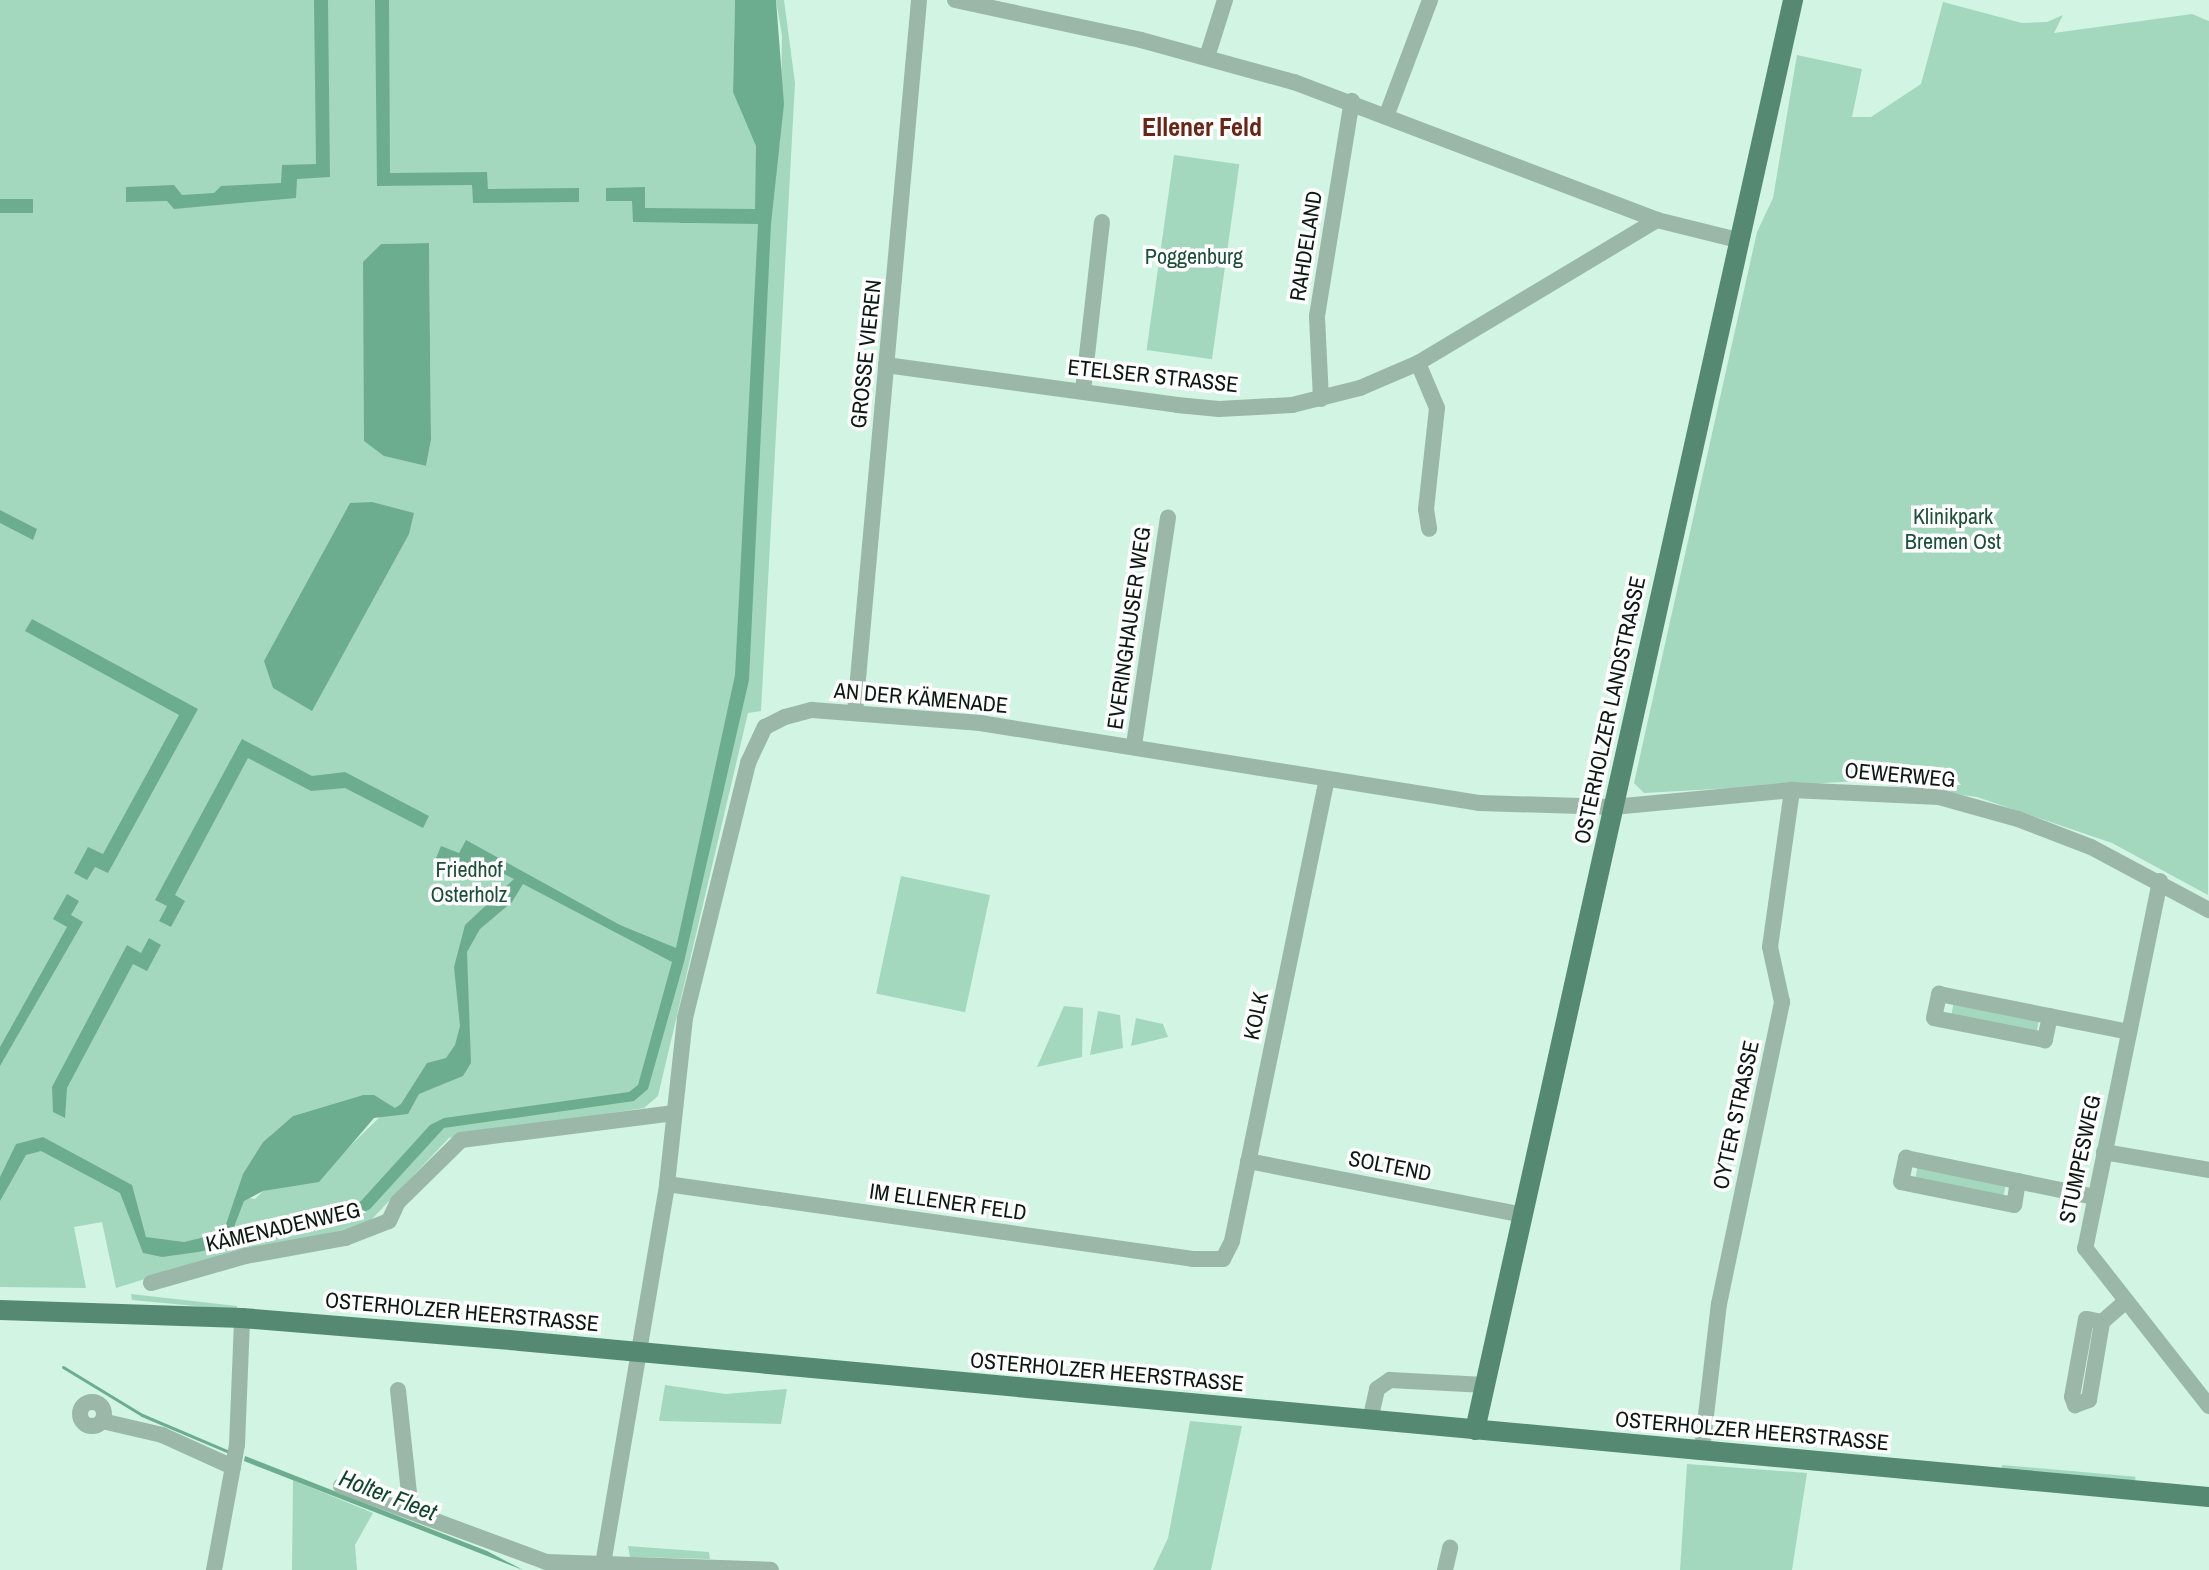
<!DOCTYPE html>
<meta charset="utf-8">
<style>
body{margin:0}
#map{position:relative;width:2209px;height:1570px;overflow:hidden;background:#d1f5e2;font-family:"Archivo Narrow",sans-serif}
div>[style]{position:absolute}
.green>*{inset:0;background:#a4d8be;transform-origin:0 0}
.water>*{inset:0;background:#6dad8f;transform-origin:0 0}
.stream>*{height:3px;margin:-1.5px;padding:0 1.5px;transform-origin:1.5px;border-radius:1.5px;background:#6dad8f}
.minor>*{height:16px;margin:-8px;padding:0 8px;transform-origin:8px;border-radius:8px;background:#9bb7a8}
.minor>.ring{margin:-8px;padding:0;box-sizing:content-box;background:none;border:16px solid #9bb7a8;border-radius:50%}
.major>*{height:20px;margin:-10px;padding:0 10px;transform-origin:10px;border-radius:10px;background:#558971}
span{translate:-50% -50%;white-space:nowrap;text-align:center;line-height:1.15;-webkit-text-stroke:7px #fff;paint-order:stroke}
.street-label{font-size:22px;color:#0c1913}
.park-label{font-size:22px;color:#1c4f3a}
.water-label{font-size:24px;color:#104530;font-style:italic}
.quarter-label{font-size:26px;color:#692616;font-weight:700}
</style>
<div id="map">
<div class="green">
<i style="clip-path:polygon(evenodd,0 0,735px 0,733px 92px,780px 145px,782px 36px,776px 0,784px 0,795px 83px,761px 711px,748px 713px,658px 1096px,644px 1108px,449px 1138px,371px 1220px,357px 1227px,212px 1258px,116px 1288px,102px 1222px,74px 1227px,86px 1288px,0 1287px,0 0,429px 243px,431px 440px,426px 466px,385px 456px,374px 445px,363px 263px,381px 244px,429px 243px,0 0,367px 504px,273px 688px,269px 669px,359px 505px,367px 504px,0 0,363px 1095px,384px 1113px,322px 1173px,263px 1191px,255px 1199px,239px 1196px,263px 1142px,293px 1116px,363px 1095px)"></i>
<i style="clip-path:polygon(1943px 2px,2022px 23px,2047px 22px,2063px 15px,2054px 33px,2192px 14px,2209px 21px,2208px 895px,2112px 843px,1977px 797px,1860px 781px,1644px 793px,1634px 783px,1757px 232px,1773px 198px,1797px 55px,1862px 69px,1852px 117px,1871px 117px,1921px 84px)"></i>
<i style="left:1174px;top:155px;width:66px;height:197px;rotate:8deg"></i>
<i style="left:901px;top:876px;width:91px;height:120px;rotate:12deg"></i>
<i style="left:1954px;top:1001px;width:87px;height:16px;rotate:11deg"></i>
<i style="clip-path:polygon(1064px 1006px,1083px 1008px,1082px 1057px,1037px 1067px)"></i>
<i style="clip-path:polygon(1098px 1011px,1120px 1015px,1123px 1048px,1090px 1055px)"></i>
<i style="clip-path:polygon(1136px 1018px,1163px 1024px,1168px 1037px,1131px 1046px)"></i>
<i style="left:1918px;top:1165px;width:90px;height:15px;rotate:12deg"></i>
<i style="clip-path:polygon(131px 1294px,237px 1306px,237px 1310px,132px 1300px)"></i>
<i style="clip-path:polygon(665px 1385px,725px 1394px,787px 1389px,781px 1424px,659px 1421px)"></i>
<i style="clip-path:polygon(1190px 1421px,1242px 1426px,1211px 1570px,1153px 1570px,1168px 1538px)"></i>
<i style="clip-path:polygon(1687px 1464px,1807px 1473px,1792px 1570px,1680px 1570px)"></i>
<i style="left:2002px;top:1465px;width:134px;height:4px;rotate:5deg"></i>
<i style="clip-path:polygon(293px 1480px,373px 1513px,355px 1545px,357px 1570px,292px 1570px)"></i>
<i style="clip-path:polygon(628px 1546px,709px 1552px,710px 1559px,630px 1557px)"></i>
</div>
<div class="water">
<i style="clip-path:polygon(314px 0,328px 0,330px 177px,297px 179px,296px 198px,174px 209px,167px 201px,126px 202px,126px 187px,174px 185px,182px 195px,214px 193px,221px 186px,281px 183px,282px 165px,316px 164px)"></i>
<i style="clip-path:polygon(375px 0,389px 0,390px 173px,487px 172px,488px 189px,579px 188px,579px 202px,473px 203px,472px 185px,377px 186px)"></i>
<i style="clip-path:polygon(evenodd,735px 0,776px 0,784px 104px,771px 224px,749px 680px,684px 962px,648px 1089px,634px 1101px,444px 1128px,370px 1209px,349px 1220px,198px 1252px,162px 1257px,143px 1253px,120px 1193px,41px 1151px,26px 1155px,0 1201px,0 1177px,16px 1144px,43px 1137px,132px 1185px,146px 1237px,184px 1242px,217px 1234px,224px 1230px,243px 1174px,263px 1142px,293px 1116px,363px 1095px,374px 1095px,395px 1108px,401px 1104px,427px 1063px,446px 1058px,455px 1045px,460px 1026px,454px 967px,465px 925px,514px 879px,473px 858px,465px 873px,436px 858px,441px 846px,459px 853px,466px 840px,620px 925px,676px 948px,735px 675px,758px 224px,633px 222px,632px 201px,606px 201px,606px 188px,645px 187px,645px 208px,755px 209px,756px 146px,733px 92px,735px 0,523px 884px,672px 962px,638px 1085px,629px 1092px,444px 1118px,430px 1125px,361px 1201px,344px 1210px,238px 1231px,234px 1227px,244px 1201px,263px 1191px,319px 1182px,374px 1118px,408px 1114px,419px 1094px,463px 1076px,471px 1063px,467px 952px,480px 929px,512px 902px,523px 884px)"></i>
<i style="left:0;top:199px;width:33px;height:14px"></i>
<i style="clip-path:polygon(429px 243px,431px 440px,426px 466px,384px 456px,364px 441px,363px 262px,381px 244px)"></i>
<i style="clip-path:polygon(372px 502px,414px 513px,409px 534px,312px 711px,273px 688px,264px 661px,350px 503px)"></i>
<i style="clip-path:polygon(0 510px,37px 529px,33px 540px,0 523px)"></i>
<i style="clip-path:polygon(32px 619px,198px 709px,108px 873px,95px 867px,87px 880px,74px 873px,88px 847px,103px 854px,179px 715px,25px 631px)"></i>
<i style="clip-path:polygon(242px 739px,312px 776px,345px 772px,429px 816px,423px 828px,345px 788px,311px 791px,248px 758px,175px 895px,185px 901px,171px 927px,159px 921px,167px 906px,155px 900px)"></i>
<i style="clip-path:polygon(67px 894px,79px 901px,71px 915px,83px 922px,0 1066px,0 1047px,67px 927px,53px 919px)"></i>
<i style="clip-path:polygon(149px 938px,161px 945px,147px 971px,133px 964px,67px 1088px,65px 1118px,53px 1112px,52px 1087px,127px 945px,141px 953px)"></i>
<i style="clip-path:polygon(245px 1456px,487px 1551px,523px 1570px,244px 1461px)"></i>
</div>
<div class="stream">
<i style="left:63px;top:1367px;width:92px;rotate:31.3deg"></i>
<i style="left:142px;top:1415px;width:95px;rotate:23deg"></i>
</div>
<div class="minor">
<i style="left:955px;top:0;width:190px;rotate:12.1deg"></i>
<i style="left:1141px;top:40px;width:159px;rotate:15.4deg"></i>
<i style="left:1294px;top:82px;width:388px;rotate:20.8deg"></i>
<i style="left:1657px;top:220px;width:83px;rotate:13.9deg"></i>
<i style="left:1207px;top:57px;width:60px;rotate:-72.5deg"></i>
<i style="left:1387px;top:114px;width:122px;rotate:-69.3deg"></i>
<i style="left:1418px;top:363px;width:49px;rotate:67.1deg"></i>
<i style="left:1437px;top:408px;width:102px;rotate:96.2deg"></i>
<i style="left:1426px;top:509px;width:20px;rotate:81deg"></i>
<i style="left:886px;top:365px;width:294px;rotate:7.8deg"></i>
<i style="left:1177px;top:405px;width:42px;rotate:5.4deg"></i>
<i style="left:1219px;top:409px;width:73px;rotate:-3.1deg"></i>
<i style="left:1292px;top:405px;width:70px;rotate:-14deg"></i>
<i style="left:1360px;top:388px;width:63px;rotate:-23.3deg"></i>
<i style="left:1418px;top:363px;width:279px;rotate:-30.9deg"></i>
<i style="left:1083px;top:391px;width:170px;rotate:-83.6deg"></i>
<i style="left:1321px;top:399px;width:83px;rotate:-92.8deg"></i>
<i style="left:1317px;top:316px;width:218px;rotate:-80.8deg"></i>
<i style="left:855px;top:712px;width:715px;rotate:-84.86deg"></i>
<i style="left:1134px;top:745px;width:230px;rotate:-81.5deg"></i>
<i style="left:2160px;top:881px;width:375px;rotate:101.5deg"></i>
<i style="left:2085px;top:1248px;width:201px;rotate:51.9deg"></i>
<i style="left:2050px;top:1016px;width:25px;rotate:102deg"></i>
<i style="left:2045px;top:1040px;width:113px;rotate:-168.8deg"></i>
<i style="left:1934px;top:1018px;width:25px;rotate:-78deg"></i>
<i style="left:1939px;top:994px;width:194px;rotate:11.3deg"></i>
<i style="left:2104px;top:1152px;width:107px;rotate:9.7deg"></i>
<i style="left:1248px;top:1161px;width:280px;rotate:11.1deg"></i>
<i style="left:2018px;top:1181px;width:24px;rotate:99deg"></i>
<i style="left:2014px;top:1205px;width:115px;rotate:-168.5deg"></i>
<i style="left:1901px;top:1182px;width:25px;rotate:-78deg"></i>
<i style="left:1906px;top:1158px;width:192px;rotate:11.7deg"></i>
<i style="left:667px;top:1184px;width:531px;rotate:8.11deg"></i>
<i style="left:1193px;top:1259px;width:30px"></i>
<i style="left:1223px;top:1259px;width:20px;rotate:-63deg"></i>
<i style="left:1232px;top:1241px;width:471px;rotate:-78.4deg"></i>
<i style="left:151px;top:1283px;width:99px;rotate:-15.9deg"></i>
<i style="left:246px;top:1256px;width:101px;rotate:-10.3deg"></i>
<i style="left:345px;top:1238px;width:47px;rotate:-21.1deg"></i>
<i style="left:389px;top:1221px;width:21px;rotate:-65deg"></i>
<i style="left:398px;top:1202px;width:88px;rotate:-44.5deg"></i>
<i style="left:461px;top:1140px;width:215px;rotate:-7.2deg"></i>
<i style="left:2102px;top:1322px;width:16px;rotate:-169deg"></i>
<i style="left:2086px;top:1319px;width:79px;rotate:100.2deg"></i>
<i style="left:2072px;top:1397px;width:9px;rotate:69deg"></i>
<i style="left:2075px;top:1405px;width:15px;rotate:-20deg"></i>
<i style="left:2089px;top:1400px;width:79px;rotate:-80.5deg"></i>
<i style="left:2102px;top:1322px;width:30px;rotate:-41deg"></i>
<i style="left:398px;top:1390px;width:122px;rotate:83.9deg"></i>
<i class="ring" style="left:80px;top:1402px;width:8px;height:8px"></i>
<i style="left:1370px;top:1420px;width:32px;rotate:-77deg"></i>
<i style="left:1377px;top:1389px;width:16px;rotate:-35deg"></i>
<i style="left:1390px;top:1380px;width:95px;rotate:3deg"></i>
<i style="left:102px;top:1421px;width:62px;rotate:13.1deg"></i>
<i style="left:162px;top:1435px;width:78px;rotate:24.3deg"></i>
<i style="left:1702px;top:1450px;width:147px;rotate:-83.4deg"></i>
<i style="left:1719px;top:1304px;width:309px;rotate:-78.2deg"></i>
<i style="left:1782px;top:1002px;width:56px;rotate:-102.3deg"></i>
<i style="left:1770px;top:947px;width:159px;rotate:-82deg"></i>
<i style="left:341px;top:1486px;width:219px;rotate:20.3deg"></i>
<i style="left:546px;top:1562px;width:225px;rotate:2deg"></i>
<i style="left:214px;top:1570px;width:127px;rotate:-79.6deg"></i>
<i style="left:237px;top:1445px;width:127px;rotate:-87.7deg"></i>
<i style="left:602px;top:1570px;width:391px;rotate:-80.4deg"></i>
<i style="left:667px;top:1184px;width:167px;rotate:-83.8deg"></i>
<i style="left:685px;top:1018px;width:263px;rotate:-76.1deg"></i>
<i style="left:748px;top:763px;width:40px;rotate:-65deg"></i>
<i style="left:765px;top:727px;width:22px;rotate:-27deg"></i>
<i style="left:785px;top:717px;width:28px;rotate:-15deg"></i>
<i style="left:812px;top:710px;width:169px;rotate:4.4deg"></i>
<i style="left:980px;top:723px;width:505px;rotate:9.11deg"></i>
<i style="left:1479px;top:803px;width:134px;rotate:1.7deg"></i>
<i style="left:1613px;top:807px;width:180px;rotate:-5.4deg"></i>
<i style="left:1792px;top:790px;width:147px;rotate:2.7deg"></i>
<i style="left:1939px;top:797px;width:82px;rotate:15.6deg"></i>
<i style="left:2018px;top:819px;width:78px;rotate:21deg"></i>
<i style="left:2091px;top:847px;width:134px;rotate:28.1deg"></i>
<i style="left:1445px;top:1570px;width:23px;rotate:-77deg"></i>
</div>
<div class="major">
<i style="left:0;top:1310px;width:242px;rotate:1.9deg"></i>
<i style="left:242px;top:1318px;width:279px;rotate:4.7deg"></i>
<i style="left:520px;top:1341px;width:1696px;rotate:5.28deg"></i>
<i style="left:1475px;top:1430px;width:1465px;rotate:-77.46deg"></i>
</div>
<div class="street-label">
<span style="left:1306px;top:246px;rotate:-81deg">RAHDELAND</span>
<span style="left:866px;top:354px;rotate:-84deg">GROSSE VIEREN</span>
<span style="left:1153px;top:376px;rotate:6deg">ETELSER STRASSE</span>
<span style="left:1129px;top:628px;rotate:-82deg">EVERINGHAUSER WEG</span>
<span style="left:921px;top:698px;rotate:5deg">AN DER KÄMENADE</span>
<span style="left:1610px;top:710px;rotate:-78deg">OSTERHOLZER LANDSTRASSE</span>
<span style="left:1900px;top:775px;rotate:5deg">OEWERWEG</span>
<span style="left:1256px;top:1016px;rotate:-78deg">KOLK</span>
<span style="left:1736px;top:1115px;rotate:-78deg">OYTER STRASSE</span>
<span style="left:2080px;top:1159px;rotate:-78deg">STUMPESWEG</span>
<span style="left:1390px;top:1166px;rotate:11deg">SOLTEND</span>
<span style="left:948px;top:1202px;rotate:8deg">IM ELLENER FELD</span>
<span style="left:283px;top:1227px;rotate:-13deg">KÄMENADENWEG</span>
<span style="left:462px;top:1312px;rotate:5deg">OSTERHOLZER HEERSTRASSE</span>
<span style="left:1107px;top:1372px;rotate:5deg">OSTERHOLZER HEERSTRASSE</span>
<span style="left:1752px;top:1431px;rotate:5deg">OSTERHOLZER HEERSTRASSE</span>
</div>
<div class="park-label">
<span style="left:1194px;top:257px">Poggenburg</span>
<span style="left:1953px;top:529px">Klinikpark<br>Bremen Ost</span>
<span style="left:469px;top:882px">Friedhof<br>Osterholz</span>
</div>
<div class="water-label">
<span style="left:388px;top:1495px;rotate:21deg">Holter Fleet</span>
</div>
<div class="quarter-label">
<span style="left:1202px;top:127px">Ellener Feld</span>
</div>
</div>
